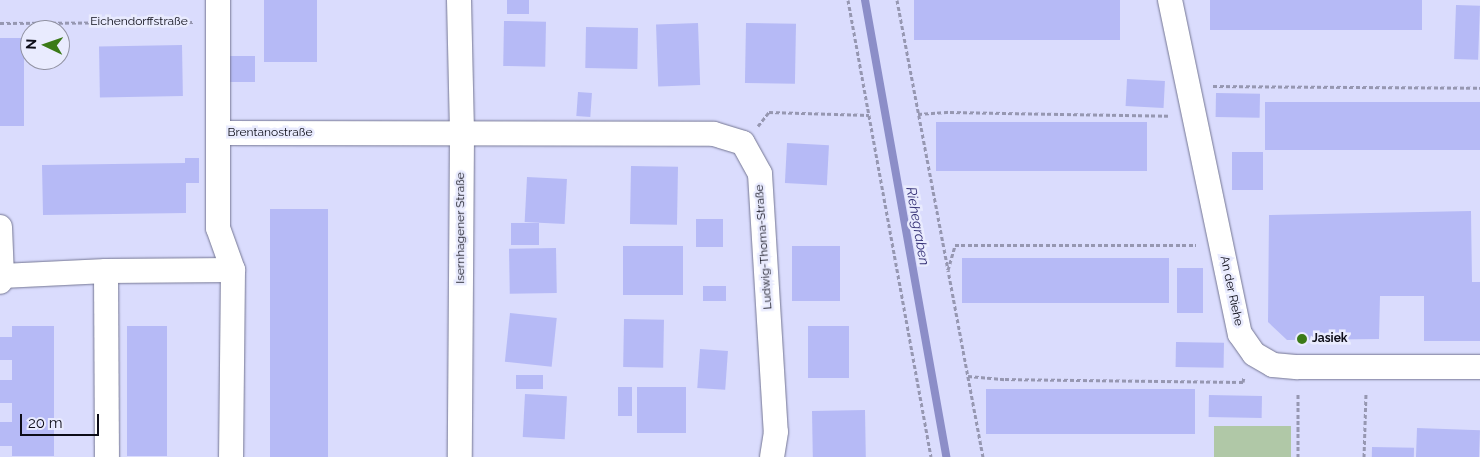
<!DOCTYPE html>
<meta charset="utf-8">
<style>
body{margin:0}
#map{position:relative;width:1480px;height:457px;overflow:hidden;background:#dadcfd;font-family:Raleway,sans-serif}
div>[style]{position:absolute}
.green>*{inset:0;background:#b0c8a7;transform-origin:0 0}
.stream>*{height:8px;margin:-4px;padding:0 4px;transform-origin:4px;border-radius:4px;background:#8c8ec8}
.building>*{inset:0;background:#b6baf6;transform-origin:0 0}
.path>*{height:3px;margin-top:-1.5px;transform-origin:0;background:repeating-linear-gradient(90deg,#9697b1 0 4px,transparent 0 6.5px)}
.roads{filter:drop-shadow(0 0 1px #747693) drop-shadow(0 0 1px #747693)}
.street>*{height:24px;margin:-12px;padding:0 12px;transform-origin:12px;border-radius:12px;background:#fff}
.dots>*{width:14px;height:14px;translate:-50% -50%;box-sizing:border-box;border:2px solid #e9ebfe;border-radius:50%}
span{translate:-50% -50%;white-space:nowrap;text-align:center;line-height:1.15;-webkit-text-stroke:5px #e9ebfe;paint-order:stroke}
.street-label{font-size:12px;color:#0d0d18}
.poi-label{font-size:12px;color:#0d0d18;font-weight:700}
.left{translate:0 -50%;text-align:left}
.water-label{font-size:14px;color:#353176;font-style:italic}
.north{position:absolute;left:20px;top:20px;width:50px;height:50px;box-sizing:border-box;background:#e9ebfe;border:1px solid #9192a2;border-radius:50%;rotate:273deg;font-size:14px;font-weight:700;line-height:20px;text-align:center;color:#0d0d18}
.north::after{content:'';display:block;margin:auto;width:18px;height:22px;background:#3b7a17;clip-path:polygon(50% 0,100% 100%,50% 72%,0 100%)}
.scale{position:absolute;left:20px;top:414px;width:79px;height:22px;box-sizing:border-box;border:2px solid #0d0d18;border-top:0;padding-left:6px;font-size:15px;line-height:18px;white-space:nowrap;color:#0d0d18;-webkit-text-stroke:4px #e9ebfe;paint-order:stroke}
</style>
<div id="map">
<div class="green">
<i style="left:1214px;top:426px;width:77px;height:31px"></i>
</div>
<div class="stream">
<i style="left:865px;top:0;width:464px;rotate:79.9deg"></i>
</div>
<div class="building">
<i style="left:264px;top:0;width:53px;height:62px"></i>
<i style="left:507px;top:0;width:22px;height:14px"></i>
<i style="left:914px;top:0;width:206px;height:40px"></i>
<i style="left:1210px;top:0;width:212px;height:30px"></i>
<i style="left:1456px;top:5px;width:24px;height:54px;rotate:2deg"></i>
<i style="left:504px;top:21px;width:42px;height:45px;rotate:1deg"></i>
<i style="left:698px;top:23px;width:62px;height:42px;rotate:88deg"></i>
<i style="left:746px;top:23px;width:50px;height:60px;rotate:1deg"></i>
<i style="left:586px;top:27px;width:52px;height:41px;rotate:1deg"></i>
<i style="left:0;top:38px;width:24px;height:88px"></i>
<i style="left:182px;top:45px;width:51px;height:83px;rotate:89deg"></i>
<i style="left:255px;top:56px;width:26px;height:27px;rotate:90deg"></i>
<i style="left:1127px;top:79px;width:38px;height:27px;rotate:3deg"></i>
<i style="left:578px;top:92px;width:14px;height:24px;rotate:4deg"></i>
<i style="left:1216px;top:93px;width:44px;height:24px;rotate:1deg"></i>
<i style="left:1480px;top:102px;width:48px;height:215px;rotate:90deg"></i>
<i style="left:936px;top:122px;width:211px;height:49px"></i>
<i style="left:787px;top:143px;width:42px;height:40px;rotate:3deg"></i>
<i style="left:1232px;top:152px;width:31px;height:38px"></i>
<i style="clip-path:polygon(185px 158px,199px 158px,199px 183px,186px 183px,186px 213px,43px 215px,42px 165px,185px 163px)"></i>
<i style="left:631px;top:166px;width:47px;height:58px;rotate:1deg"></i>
<i style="left:527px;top:177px;width:40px;height:45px;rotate:3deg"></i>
<i style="left:270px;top:209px;width:58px;height:248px"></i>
<i style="clip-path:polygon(1471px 211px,1472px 282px,1480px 282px,1480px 341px,1424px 341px,1424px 296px,1380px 296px,1379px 339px,1287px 340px,1268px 322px,1269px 215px)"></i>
<i style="left:696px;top:219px;width:27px;height:28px"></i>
<i style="left:539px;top:223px;width:22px;height:28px;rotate:90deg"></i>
<i style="left:623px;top:246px;width:60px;height:49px"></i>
<i style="left:792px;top:246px;width:48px;height:55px"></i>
<i style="left:556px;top:248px;width:45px;height:47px;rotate:89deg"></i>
<i style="left:962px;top:258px;width:207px;height:45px"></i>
<i style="left:1177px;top:268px;width:26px;height:45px"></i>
<i style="left:703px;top:286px;width:23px;height:15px"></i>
<i style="left:510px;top:313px;width:47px;height:49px;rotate:6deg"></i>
<i style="left:624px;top:319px;width:40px;height:48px;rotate:1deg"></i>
<i style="clip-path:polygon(12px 326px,54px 326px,54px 456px,12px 456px,12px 446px,0 446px,0 422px,12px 422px,12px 403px,0 403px,0 380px,12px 380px,12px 360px,0 360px,0 337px,12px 337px)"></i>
<i style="left:127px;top:326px;width:40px;height:130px"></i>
<i style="left:849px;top:326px;width:52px;height:41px;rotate:90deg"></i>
<i style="left:1176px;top:342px;width:48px;height:25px;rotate:1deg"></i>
<i style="left:700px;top:349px;width:28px;height:39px;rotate:4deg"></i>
<i style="left:543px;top:375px;width:14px;height:27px;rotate:90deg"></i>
<i style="left:618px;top:387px;width:14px;height:29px"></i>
<i style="left:637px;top:387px;width:49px;height:46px"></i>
<i style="left:1195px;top:389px;width:45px;height:209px;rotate:90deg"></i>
<i style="left:525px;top:394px;width:42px;height:43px;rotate:3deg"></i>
<i style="left:1209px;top:395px;width:53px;height:22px;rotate:1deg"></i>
<i style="left:865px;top:410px;width:47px;height:53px;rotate:89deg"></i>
<i style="left:1417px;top:428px;width:63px;height:29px;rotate:2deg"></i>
<i style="left:1372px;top:447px;width:42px;height:10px;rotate:1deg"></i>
</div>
<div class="path">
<i style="left:848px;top:0;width:464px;rotate:79.7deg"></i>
<i style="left:897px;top:0;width:274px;rotate:79.3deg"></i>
<i style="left:0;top:23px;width:194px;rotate:-0.3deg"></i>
<i style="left:1213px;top:86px;width:267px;rotate:0.4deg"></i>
<i style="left:918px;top:114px;width:32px;rotate:-4deg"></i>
<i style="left:950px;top:112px;width:220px;rotate:1deg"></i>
<i style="left:758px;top:126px;width:18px;rotate:-52deg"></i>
<i style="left:769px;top:112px;width:100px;rotate:1.7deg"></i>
<i style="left:968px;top:376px;width:37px;rotate:5deg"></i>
<i style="left:1005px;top:379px;width:238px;rotate:0.7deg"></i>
<i style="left:1243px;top:382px;width:5px;rotate:-79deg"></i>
<i style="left:983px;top:457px;width:190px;rotate:-100.6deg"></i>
<i style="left:948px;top:270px;width:26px;rotate:-74deg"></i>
<i style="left:955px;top:245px;width:241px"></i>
<i style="left:1298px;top:457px;width:64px;rotate:-90deg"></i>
<i style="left:1364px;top:457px;width:64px;rotate:-88.2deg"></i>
</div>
<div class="roads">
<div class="street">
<i style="left:218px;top:0;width:228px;rotate:90deg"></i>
<i style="left:218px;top:228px;width:45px;rotate:70.3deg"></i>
<i style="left:233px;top:270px;width:187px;rotate:90.6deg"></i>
<i style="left:459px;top:0;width:135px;rotate:88.7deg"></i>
<i style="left:462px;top:135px;width:322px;rotate:90.4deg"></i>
<i style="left:1170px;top:0;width:341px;rotate:78.2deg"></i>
<i style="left:1240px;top:334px;width:24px;rotate:55deg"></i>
<i style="left:1254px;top:354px;width:22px;rotate:30deg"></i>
<i style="left:1273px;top:365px;width:25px;rotate:5deg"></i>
<i style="left:1298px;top:367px;width:182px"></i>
<i style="left:219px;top:133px;width:495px;rotate:0.1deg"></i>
<i style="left:714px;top:134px;width:30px;rotate:17deg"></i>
<i style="left:743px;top:143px;width:35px;rotate:61deg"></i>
<i style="left:760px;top:174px;width:258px;rotate:86.5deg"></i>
<i style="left:776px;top:432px;width:25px;rotate:99deg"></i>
<i style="left:0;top:227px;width:49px;rotate:87.7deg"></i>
<i style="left:2px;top:276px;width:6px;rotate:108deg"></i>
<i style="left:106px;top:271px;width:186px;rotate:89.7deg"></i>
<i style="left:2px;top:276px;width:104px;rotate:-2.8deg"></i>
<i style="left:106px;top:271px;width:127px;rotate:-0.5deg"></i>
</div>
</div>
<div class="dots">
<i style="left:1302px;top:339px;background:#3b7a17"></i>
</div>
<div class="street-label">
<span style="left:139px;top:22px">Eichendorffstraße</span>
<span style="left:270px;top:133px">Brentanostraße</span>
<span style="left:461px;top:228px;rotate:-90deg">Isernhagener Straße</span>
<span style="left:764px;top:247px;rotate:-94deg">Ludwig-Thoma-Straße</span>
<span style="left:1231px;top:291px;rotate:78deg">An der Riehe</span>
</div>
<div class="poi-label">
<span class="left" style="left:1312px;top:339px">Jasiek</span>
</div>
<div class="water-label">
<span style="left:918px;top:226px;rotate:80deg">Riehegraben</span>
</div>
<div class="north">N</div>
<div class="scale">20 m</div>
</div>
